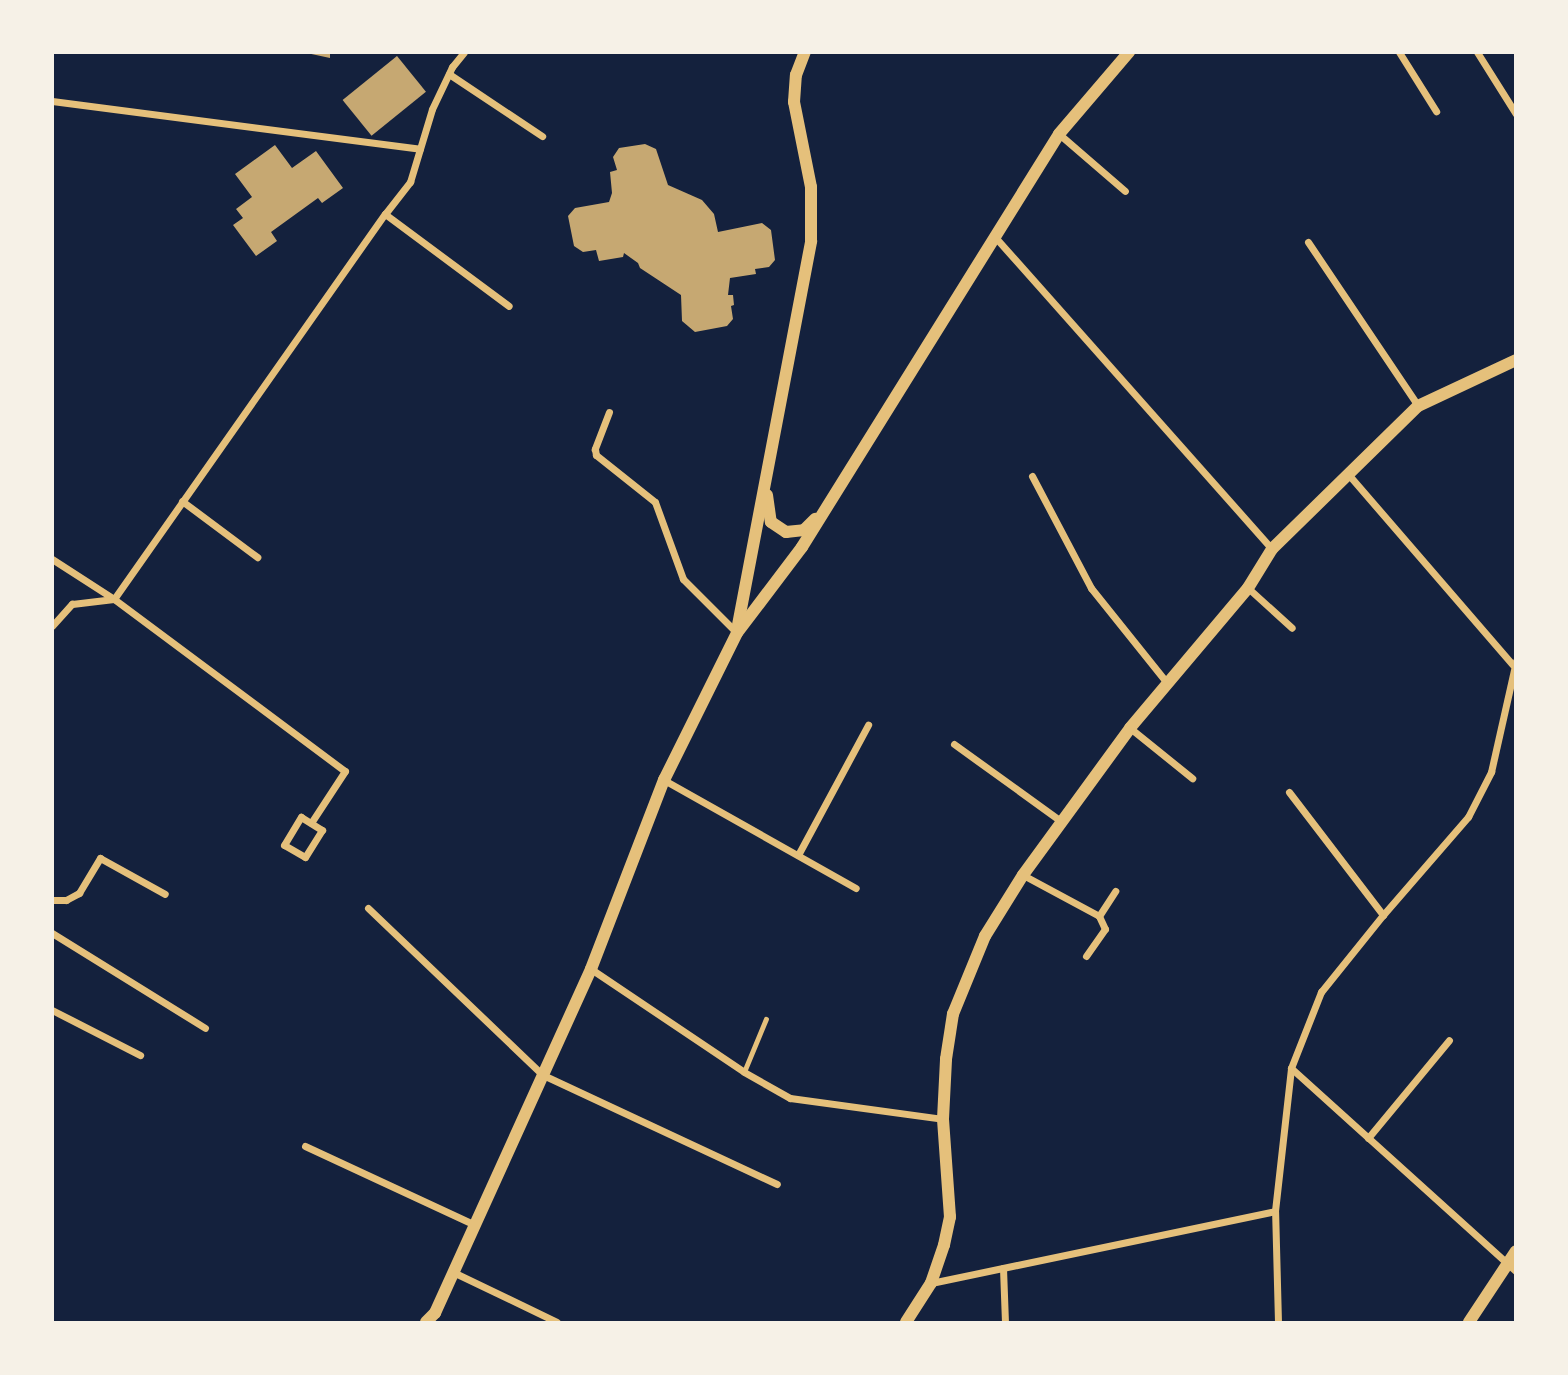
<!DOCTYPE html>
<style>
body{margin:0}
#map{position:relative;width:1568px;height:1375px;overflow:hidden;background:#14213d;font-family:"Space Grotesk",sans-serif}
div>[style]{position:absolute}
.building>*{inset:0;background:#c6a872;transform-origin:0 0}
.service>*{height:4.5px;margin:-2.25px;padding:0 2.25px;transform-origin:2.25px;border-radius:2.25px;background:#e5c07b}
.minor>*{height:7px;margin:-3.5px;padding:0 3.5px;transform-origin:3.5px;border-radius:3.5px;background:#e5c07b}
.tertiary>*{height:12px;margin:-6px;padding:0 6px;transform-origin:6px;border-radius:6px;background:#e5c07b}
span{translate:-50% -50%;white-space:nowrap;text-align:center;line-height:1.15;-webkit-text-stroke:7px #f6f1e7;paint-order:stroke}
.frame{position:absolute;inset:0;border:54px solid #f6f1e7;pointer-events:none}
</style>
<div id="map">
<div class="building">
<i style="clip-path:polygon(302px 52px,330px 52px,330px 58px)"></i>
<i style="left:397px;top:56px;width:46px;height:70px;rotate:51deg"></i>
<i style="clip-path:polygon(645px 144px,656px 149px,668px 185px,702px 200px,714px 214px,718px 232px,762px 223px,771px 230px,775px 260px,769px 267px,755px 269px,756px 274px,730px 278px,728px 295px,733px 295px,734px 305px,731px 306px,733px 319px,727px 326px,695px 332px,682px 321px,681px 295px,640px 268px,638px 263px,624px 253px,623px 257px,599px 261px,596px 250px,583px 252px,574px 246px,568px 216px,575px 208px,609px 202px,612px 193px,610px 172px,617px 170px,613px 157px,619px 148px)"></i>
<i style="clip-path:polygon(275px 145px,292px 168px,316px 151px,343px 188px,322px 203px,318px 198px,271px 232px,277px 241px,256px 256px,233px 225px,243px 218px,236px 209px,252px 197px,235px 174px)"></i>
</div>
<div class="service">
<i style="left:744px;top:1072px;width:57px;rotate:-67.5deg"></i>
</div>
<div class="minor">
<i style="left:1399px;top:52px;width:70px;rotate:57.9deg"></i>
<i style="left:1477px;top:52px;width:73px;rotate:57.8deg"></i>
<i style="left:449px;top:74px;width:112px;rotate:33.7deg"></i>
<i style="left:52px;top:101px;width:371px;rotate:7.4deg"></i>
<i style="left:1059px;top:134px;width:87px;rotate:40.8deg"></i>
<i style="left:385px;top:214px;width:154px;rotate:36.6deg"></i>
<i style="left:995px;top:237px;width:417px;rotate:48.4deg"></i>
<i style="left:1308px;top:242px;width:197px;rotate:56.1deg"></i>
<i style="left:609px;top:412px;width:40px;rotate:111deg"></i>
<i style="left:595px;top:449px;width:6px;rotate:81deg"></i>
<i style="left:596px;top:455px;width:75px;rotate:38.5deg"></i>
<i style="left:655px;top:502px;width:82px;rotate:70deg"></i>
<i style="left:683px;top:579px;width:75px;rotate:45deg"></i>
<i style="left:1348px;top:474px;width:252px;rotate:49.2deg"></i>
<i style="left:1032px;top:476px;width:127px;rotate:62.2deg"></i>
<i style="left:1091px;top:588px;width:122px;rotate:51.3deg"></i>
<i style="left:182px;top:501px;width:94px;rotate:36.7deg"></i>
<i style="left:52px;top:559px;width:74px;rotate:32.8deg"></i>
<i style="left:114px;top:599px;width:288px;rotate:36.7deg"></i>
<i style="left:345px;top:771px;width:62px;rotate:123.2deg"></i>
<i style="left:1248px;top:588px;width:59px;rotate:42.3deg"></i>
<i style="left:52px;top:626px;width:30px;rotate:-48deg"></i>
<i style="left:72px;top:604px;width:42px;rotate:-6.8deg"></i>
<i style="left:114px;top:599px;width:471px;rotate:-54.9deg"></i>
<i style="left:385px;top:214px;width:41px;rotate:-52deg"></i>
<i style="left:410px;top:182px;width:76px;rotate:-73.2deg"></i>
<i style="left:432px;top:109px;width:47px;rotate:-64.5deg"></i>
<i style="left:452px;top:67px;width:19px;rotate:-51deg"></i>
<i style="left:1130px;top:728px;width:80px;rotate:38.9deg"></i>
<i style="left:954px;top:744px;width:133px;rotate:35.8deg"></i>
<i style="left:664px;top:780px;width:220px;rotate:29.4deg"></i>
<i style="left:1289px;top:792px;width:155px;rotate:52.6deg"></i>
<i style="left:301px;top:817px;width:25px;rotate:32deg"></i>
<i style="left:322px;top:830px;width:32px;rotate:122deg"></i>
<i style="left:305px;top:857px;width:24px;rotate:-150deg"></i>
<i style="left:284px;top:845px;width:33px;rotate:-59deg"></i>
<i style="left:798px;top:855px;width:148px;rotate:-61.7deg"></i>
<i style="left:1023px;top:875px;width:86px;rotate:28.3deg"></i>
<i style="left:52px;top:900px;width:14px"></i>
<i style="left:66px;top:900px;width:15px;rotate:-28deg"></i>
<i style="left:79px;top:893px;width:41px;rotate:-59deg"></i>
<i style="left:100px;top:858px;width:74px;rotate:29deg"></i>
<i style="left:368px;top:908px;width:242px;rotate:43.7deg"></i>
<i style="left:543px;top:1075px;width:258px;rotate:25deg"></i>
<i style="left:52px;top:933px;width:180px;rotate:31.8deg"></i>
<i style="left:1086px;top:956px;width:33px;rotate:-55deg"></i>
<i style="left:1105px;top:929px;width:14px;rotate:-115deg"></i>
<i style="left:1099px;top:916px;width:30px;rotate:-57deg"></i>
<i style="left:591px;top:969px;width:184px;rotate:33.9deg"></i>
<i style="left:744px;top:1072px;width:53px;rotate:29.5deg"></i>
<i style="left:790px;top:1098px;width:154px;rotate:7.8deg"></i>
<i style="left:52px;top:1010px;width:99px;rotate:27.1deg"></i>
<i style="left:1291px;top:1068px;width:303px;rotate:42.1deg"></i>
<i style="left:1368px;top:1138px;width:127px;rotate:-50.4deg"></i>
<i style="left:305px;top:1146px;width:187px;rotate:24.9deg"></i>
<i style="left:1003px;top:1268px;width:54px;rotate:87.9deg"></i>
<i style="left:453px;top:1272px;width:115px;rotate:25.7deg"></i>
<i style="left:931px;top:1283px;width:351px;rotate:-11.8deg"></i>
<i style="left:1278px;top:1322px;width:111px;rotate:-91.5deg"></i>
<i style="left:1275px;top:1211px;width:144px;rotate:-83.6deg"></i>
<i style="left:1291px;top:1068px;width:82px;rotate:-68.5deg"></i>
<i style="left:1321px;top:992px;width:99px;rotate:-51.2deg"></i>
<i style="left:1383px;top:915px;width:130px;rotate:-49.1deg"></i>
<i style="left:1468px;top:817px;width:51px;rotate:-62.9deg"></i>
<i style="left:1491px;top:772px;width:114px;rotate:-77.3deg"></i>
</div>
<div class="tertiary">
<i style="left:767px;top:495px;width:27px;rotate:82deg"></i>
<i style="left:771px;top:522px;width:18px;rotate:34deg"></i>
<i style="left:786px;top:532px;width:18px;rotate:-6deg"></i>
<i style="left:804px;top:530px;width:16px;rotate:-45deg"></i>
<i style="left:737px;top:630px;width:396px;rotate:-79.2deg"></i>
<i style="left:811px;top:241px;width:54px;rotate:-90deg"></i>
<i style="left:811px;top:187px;width:87px;rotate:-101.3deg"></i>
<i style="left:794px;top:102px;width:27px;rotate:-86deg"></i>
<i style="left:796px;top:75px;width:25px;rotate:-69deg"></i>
<i style="left:426px;top:1322px;width:13px;rotate:-45deg"></i>
<i style="left:435px;top:1313px;width:378px;rotate:-65.6deg"></i>
<i style="left:591px;top:969px;width:203px;rotate:-68.9deg"></i>
<i style="left:664px;top:780px;width:164px;rotate:-63.6deg"></i>
<i style="left:737px;top:633px;width:108px;rotate:-52.9deg"></i>
<i style="left:802px;top:547px;width:486px;rotate:-58.1deg"></i>
<i style="left:1059px;top:134px;width:108px;rotate:-49.5deg"></i>
<i style="left:906px;top:1322px;width:46px;rotate:-57.3deg"></i>
<i style="left:931px;top:1283px;width:40px;rotate:-71.1deg"></i>
<i style="left:944px;top:1245px;width:29px;rotate:-78deg"></i>
<i style="left:950px;top:1217px;width:98px;rotate:-94.1deg"></i>
<i style="left:943px;top:1119px;width:60px;rotate:-87.1deg"></i>
<i style="left:946px;top:1059px;width:46px;rotate:-81.2deg"></i>
<i style="left:953px;top:1014px;width:84px;rotate:-67.7deg"></i>
<i style="left:985px;top:936px;width:72px;rotate:-58.1deg"></i>
<i style="left:1023px;top:875px;width:182px;rotate:-53.9deg"></i>
<i style="left:1130px;top:728px;width:183px;rotate:-49.9deg"></i>
<i style="left:1248px;top:588px;width:46px;rotate:-58.4deg"></i>
<i style="left:1272px;top:549px;width:204px;rotate:-44.4deg"></i>
<i style="left:1418px;top:406px;width:108px;rotate:-25.1deg"></i>
<i style="left:1469px;top:1322px;width:85px;rotate:-56.5deg"></i>
</div>
<div class="frame"></div>
</div>
